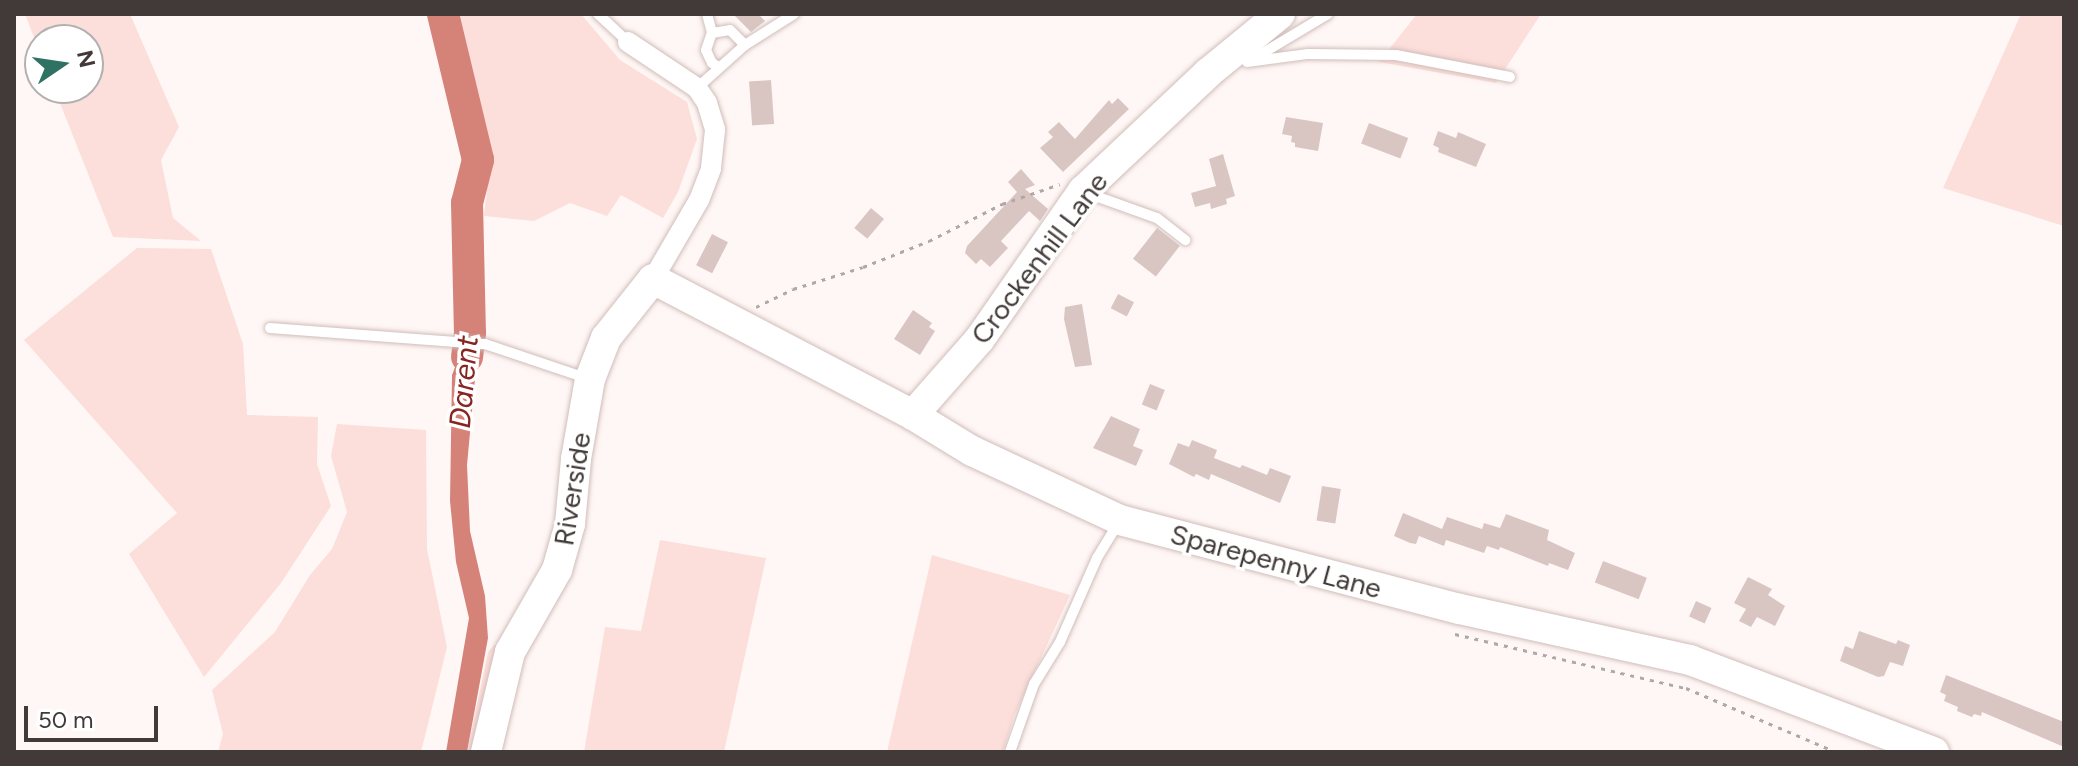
<!DOCTYPE html>
<style>
body{margin:0}
#map{position:relative;width:2078px;height:766px;overflow:hidden;background:#fff7f5;font-family:Figtree,sans-serif}
div>[style]{position:absolute}
.green>*{inset:0;background:#fcdeda}
.water>*{inset:0;background:#d58279}
.river>*{height:32px;margin:-16px;padding:0 16px;transform-origin:16px;border-radius:16px;background:#d58279}
.building>*{inset:0;background:#d9c6c3;transform-origin:0 0}
.path>*{height:3px;margin-top:-1.5px;transform-origin:0;background:repeating-linear-gradient(90deg,#b0a8a7 0 4px,transparent 0 10px)}
.roads{filter:drop-shadow(0 0 2px #d0bdba) drop-shadow(0 0 2px #d0bdba)}
.lane>*{height:10px;margin:-5px;padding:0 5px;transform-origin:5px;border-radius:5px;background:#fff}
.street>*{height:20px;margin:-10px;padding:0 10px;transform-origin:10px;border-radius:10px;background:#fff}
.secondary>*{height:30px;margin:-15px;padding:0 15px;transform-origin:15px;border-radius:15px;background:#fff}
span{translate:-50% -50%;white-space:nowrap;text-align:center;line-height:1.15;-webkit-text-stroke:7px #fff;paint-order:stroke}
.street-label{font-size:28px;color:#423a39}
.water-label{font-size:30px;color:#872521;font-style:italic}
.frame{position:absolute;inset:0;border:16px solid #423a39;pointer-events:none}
.north{position:absolute;left:24px;top:24px;width:80px;height:80px;box-sizing:border-box;background:#fff;border:2px solid #b3b0b0;border-radius:50%;rotate:77deg;font-size:22px;font-weight:700;line-height:32px;text-align:center;color:#423a39}
.north::after{content:'';display:block;margin:auto;width:28px;height:36px;background:#2f7264;clip-path:polygon(50% 0,100% 100%,50% 72%,0 100%)}
.scale{position:absolute;left:24px;top:706px;width:134px;height:36px;box-sizing:border-box;border:4px solid #423a39;border-top:0;padding-left:10px;font-size:24px;line-height:28px;white-space:nowrap;color:#423a39;-webkit-text-stroke:6px #fff;paint-order:stroke}
</style>
<div id="map">
<div class="green">
<i style="clip-path:polygon(25px 14px,130px 14px,179px 127px,161px 160px,173px 218px,201px 241px,113px 237px,54px 88px,88px 88px,88px 40px,40px 40px,40px 53px)"></i>
<i style="clip-path:polygon(453px 14px,581px 14px,620px 60px,687px 102px,697px 139px,678px 192px,663px 218px,621px 195px,607px 216px,570px 203px,534px 221px,484px 216px,491px 153px)"></i>
<i style="clip-path:polygon(1417px 14px,1541px 14px,1496px 83px,1379px 62px)"></i>
<i style="clip-path:polygon(2021px 14px,2064px 14px,2064px 226px,1943px 188px)"></i>
<i style="clip-path:polygon(137px 248px,211px 249px,243px 344px,247px 415px,318px 417px,317px 464px,331px 506px,281px 583px,204px 677px,129px 554px,177px 513px,24px 340px)"></i>
<i style="clip-path:polygon(337px 424px,426px 430px,427px 549px,447px 647px,421px 752px,218px 752px,223px 734px,212px 690px,275px 632px,310px 575px,332px 549px,347px 512px,331px 456px)"></i>
<i style="clip-path:polygon(660px 540px,766px 558px,724px 752px,584px 752px,605px 627px,641px 631px)"></i>
<i style="clip-path:polygon(932px 555px,1070px 595px,1014px 716px,1003px 752px,887px 752px)"></i>
<i style="clip-path:polygon(494px 645px,504px 649px,479px 752px,467px 752px,488px 652px)"></i>
</div>
<div class="water">
<i style="clip-path:polygon(460px 315px,476px 317px,479px 336px,467px 465px,470px 531px,485px 596px,488px 638px,467px 752px,446px 752px,469px 618px,456px 562px,450px 501px,452px 375px,462px 349px)"></i>
</div>
<div class="river">
<i style="left:443px;top:14px;width:150px;rotate:76.5deg"></i>
<i style="left:478px;top:160px;width:44px;rotate:104.3deg"></i>
<i style="left:467px;top:203px;width:130px;rotate:88.7deg"></i>
<i style="left:470px;top:333px;width:24px;rotate:97deg"></i>
</div>
<div class="building">
<i style="clip-path:polygon(733px 14px,758px 14px,765px 21px,751px 32px)"></i>
<i style="left:771px;top:80px;width:44px;height:22px;rotate:86deg"></i>
<i style="clip-path:polygon(1118px 98px,1129px 109px,1063px 172px,1040px 148px,1053px 137px,1048px 132px,1059px 122px,1075px 139px,1109px 100px,1112px 104px)"></i>
<i style="clip-path:polygon(1286px 117px,1323px 123px,1318px 151px,1295px 147px,1295px 143px,1291px 142px,1292px 136px,1282px 134px)"></i>
<i style="left:1369px;top:123px;width:42px;height:22px;rotate:21deg"></i>
<i style="clip-path:polygon(1438px 131px,1456px 138px,1458px 132px,1486px 144px,1476px 167px,1438px 152px,1439px 148px,1433px 145px)"></i>
<i style="clip-path:polygon(1223px 154px,1235px 196px,1226px 199px,1227px 204px,1211px 209px,1210px 203px,1195px 207px,1191px 193px,1216px 186px,1209px 159px)"></i>
<i style="clip-path:polygon(1021px 169px,1035px 185px,1025px 189px,1048px 209px,1040px 221px,1029px 211px,1001px 241px,1008px 248px,990px 267px,981px 259px,976px 264px,965px 253px,967px 246px,1017px 192px,1008px 182px)"></i>
<i style="left:871px;top:208px;width:17px;height:26px;rotate:40deg"></i>
<i style="left:1157px;top:228px;width:29px;height:39px;rotate:38deg"></i>
<i style="left:712px;top:234px;width:18px;height:35px;rotate:27deg"></i>
<i style="left:1118px;top:294px;width:18px;height:16px;rotate:27deg"></i>
<i style="clip-path:polygon(1082px 304px,1092px 365px,1075px 367px,1064px 319px,1065px 307px)"></i>
<i style="clip-path:polygon(913px 310px,932px 323px,929px 327px,935px 331px,920px 355px,894px 339px)"></i>
<i style="left:1150px;top:384px;width:16px;height:22px;rotate:22deg"></i>
<i style="clip-path:polygon(1111px 416px,1140px 429px,1133px 446px,1143px 450px,1136px 466px,1093px 448px)"></i>
<i style="clip-path:polygon(1192px 440px,1217px 450px,1214px 458px,1240px 468px,1242px 465px,1267px 475px,1270px 468px,1291px 476px,1280px 503px,1211px 474px,1209px 480px,1196px 474px,1194px 477px,1169px 464px,1178px 443px,1189px 447px)"></i>
<i style="left:1322px;top:486px;width:19px;height:35px;rotate:9deg"></i>
<i style="clip-path:polygon(1403px 513px,1442px 529px,1447px 517px,1482px 529px,1484px 523px,1500px 528px,1506px 514px,1549px 530px,1547px 540px,1575px 553px,1568px 570px,1549px 563px,1548px 566px,1500px 547px,1499px 550px,1487px 546px,1484px 553px,1446px 540px,1444px 546px,1419px 536px,1416px 544px,1410px 543px,1394px 536px)"></i>
<i style="left:1603px;top:561px;width:47px;height:23px;rotate:21deg"></i>
<i style="clip-path:polygon(1748px 577px,1772px 589px,1768px 595px,1785px 606px,1775px 626px,1757px 617px,1751px 627px,1739px 621px,1746px 609px,1734px 603px)"></i>
<i style="left:1696px;top:601px;width:17px;height:17px;rotate:24deg"></i>
<i style="clip-path:polygon(1859px 631px,1896px 644px,1898px 640px,1910px 645px,1903px 666px,1890px 662px,1884px 676px,1878px 677px,1840px 661px,1845px 646px,1853px 649px)"></i>
<i style="clip-path:polygon(1946px 675px,2064px 722px,2064px 747px,1982px 712px,1981px 716px,1974px 714px,1972px 717px,1957px 711px,1958px 707px,1944px 701px,1946px 695px,1940px 692px)"></i>
</div>
<div class="path">
<i style="left:756px;top:307px;width:41px;rotate:-25.9deg"></i>
<i style="left:793px;top:289px;width:73px;rotate:-17.4deg"></i>
<i style="left:863px;top:267px;width:71px;rotate:-21.5deg"></i>
<i style="left:929px;top:241px;width:82px;rotate:-26.9deg"></i>
<i style="left:1002px;top:204px;width:61px;rotate:-19deg"></i>
<i style="left:1455px;top:634px;width:237px;rotate:13.2deg"></i>
<i style="left:1686px;top:688px;width:163px;rotate:23.1deg"></i>
</div>
<div class="roads">
<div class="lane">
<i style="left:598px;top:14px;width:41px;rotate:43deg"></i>
<i style="left:707px;top:14px;width:20px;rotate:75deg"></i>
<i style="left:1253px;top:59px;width:87px;rotate:-31deg"></i>
<i style="left:1247px;top:62px;width:62px;rotate:-7.5deg"></i>
<i style="left:1308px;top:54px;width:88px;rotate:0.7deg"></i>
<i style="left:1396px;top:55px;width:116px;rotate:10.9deg"></i>
<i style="left:719px;top:67px;width:8px;rotate:-150deg"></i>
<i style="left:712px;top:63px;width:14px;rotate:-115deg"></i>
<i style="left:706px;top:50px;width:18px;rotate:-71deg"></i>
<i style="left:712px;top:33px;width:18px;rotate:-9deg"></i>
<i style="left:730px;top:30px;width:21px;rotate:45deg"></i>
<i style="left:697px;top:88px;width:64px;rotate:-41.9deg"></i>
<i style="left:745px;top:45px;width:58px;rotate:-32.3deg"></i>
<i style="left:1087px;top:193px;width:74px;rotate:19.7deg"></i>
<i style="left:1157px;top:218px;width:36px;rotate:38deg"></i>
<i style="left:270px;top:328px;width:216px;rotate:4.3deg"></i>
<i style="left:485px;top:344px;width:107px;rotate:18.6deg"></i>
<i style="left:1010px;top:752px;width:72px;rotate:-70.6deg"></i>
<i style="left:1034px;top:684px;width:49px;rotate:-58.2deg"></i>
<i style="left:1060px;top:642px;width:92px;rotate:-66.2deg"></i>
<i style="left:1097px;top:558px;width:42px;rotate:-58.6deg"></i>
</div>
<div class="street">
<i style="left:628px;top:42px;width:83px;rotate:33.7deg"></i>
<i style="left:697px;top:88px;width:18px;rotate:56deg"></i>
<i style="left:707px;top:103px;width:28px;rotate:73deg"></i>
<i style="left:715px;top:130px;width:39px;rotate:96deg"></i>
<i style="left:711px;top:169px;width:33px;rotate:111deg"></i>
<i style="left:699px;top:200px;width:91px;rotate:120.2deg"></i>
</div>
<div class="secondary">
<i style="left:913px;top:415px;width:100px;rotate:-48.7deg"></i>
<i style="left:979px;top:340px;width:182px;rotate:-55.1deg"></i>
<i style="left:1083px;top:191px;width:172px;rotate:-43.3deg"></i>
<i style="left:1208px;top:73px;width:93px;rotate:-39.3deg"></i>
<i style="left:486px;top:752px;width:103px;rotate:-76.5deg"></i>
<i style="left:510px;top:652px;width:95px;rotate:-60.2deg"></i>
<i style="left:557px;top:570px;width:48px;rotate:-74.2deg"></i>
<i style="left:570px;top:524px;width:65px;rotate:-84.7deg"></i>
<i style="left:576px;top:459px;width:81px;rotate:-80.1deg"></i>
<i style="left:590px;top:379px;width:44px;rotate:-68.7deg"></i>
<i style="left:606px;top:338px;width:75px;rotate:-51.5deg"></i>
<i style="left:653px;top:279px;width:293px;rotate:27.6deg"></i>
<i style="left:913px;top:415px;width:69px;rotate:31.4deg"></i>
<i style="left:972px;top:451px;width:163px;rotate:25deg"></i>
<i style="left:1120px;top:520px;width:351px;rotate:14.7deg"></i>
<i style="left:1460px;top:609px;width:236px;rotate:12.5deg"></i>
<i style="left:1690px;top:660px;width:261px;rotate:20.7deg"></i>
</div>
</div>
<div class="street-label">
<span style="left:1039px;top:258px;rotate:-53deg">Crockenhill Lane</span>
<span style="left:572px;top:489px;rotate:-81deg">Riverside</span>
<span style="left:1276px;top:561px;rotate:15deg">Sparepenny Lane</span>
</div>
<div class="water-label">
<span style="left:464px;top:382px;rotate:-85deg">Darent</span>
</div>
<div class="frame"></div>
<div class="north">N</div>
<div class="scale">50 m</div>
</div>
